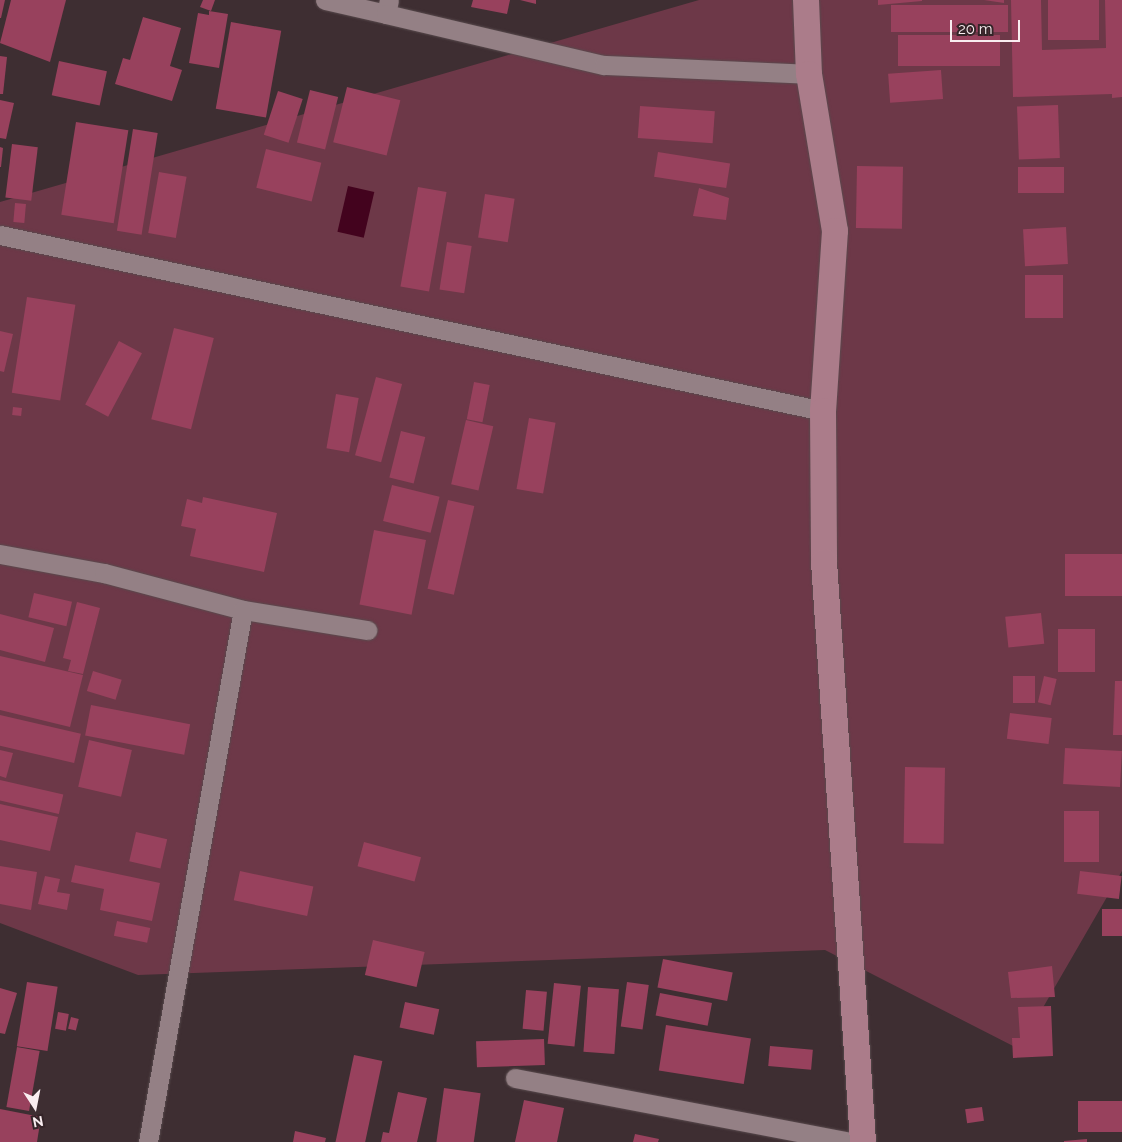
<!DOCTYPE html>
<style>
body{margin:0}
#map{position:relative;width:1122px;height:1142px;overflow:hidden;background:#3e2e32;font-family:Raleway,sans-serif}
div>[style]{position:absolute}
.green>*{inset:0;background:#6d3848}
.water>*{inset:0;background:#43031e;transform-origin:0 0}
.building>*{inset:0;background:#98415d;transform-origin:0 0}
.roads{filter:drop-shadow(0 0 1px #584a4d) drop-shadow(0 0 1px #584a4d)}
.street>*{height:19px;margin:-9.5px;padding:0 9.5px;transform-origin:9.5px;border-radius:9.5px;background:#948085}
.secondary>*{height:26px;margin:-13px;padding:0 13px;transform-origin:13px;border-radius:13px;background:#ab7c8a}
span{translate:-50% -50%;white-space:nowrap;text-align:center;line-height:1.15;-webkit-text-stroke:4.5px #342428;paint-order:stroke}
.north{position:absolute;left:10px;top:1082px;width:50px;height:50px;-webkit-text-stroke:4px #342428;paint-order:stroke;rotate:169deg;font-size:14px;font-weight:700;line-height:20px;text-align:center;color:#f9edf0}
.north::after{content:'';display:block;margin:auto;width:18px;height:22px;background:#f9edf0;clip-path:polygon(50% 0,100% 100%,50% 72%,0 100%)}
.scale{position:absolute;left:950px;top:20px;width:70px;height:22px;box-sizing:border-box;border:2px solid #f9edf0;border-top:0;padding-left:6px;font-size:15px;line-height:18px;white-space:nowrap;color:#f9edf0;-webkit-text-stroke:4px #342428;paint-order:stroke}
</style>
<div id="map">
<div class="green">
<i style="clip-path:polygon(699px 0,1122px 0,1122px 871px,1019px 1049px,825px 950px,138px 975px,0 923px,0 202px)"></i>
</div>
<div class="water">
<i style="left:348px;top:186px;width:27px;height:47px;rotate:13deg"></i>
</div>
<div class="building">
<i style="clip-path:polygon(0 0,5px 0,1px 18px,0 18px)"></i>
<i style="clip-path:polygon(11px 0,66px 0,50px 62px,0 43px)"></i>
<i style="clip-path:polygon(203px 0,215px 0,211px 11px,200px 7px)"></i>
<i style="clip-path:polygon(473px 0,510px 0,507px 14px,471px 7px)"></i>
<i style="clip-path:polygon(520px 0,536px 0,536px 4px)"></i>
<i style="clip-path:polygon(878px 0,922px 0,922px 1px,878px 5px)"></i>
<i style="clip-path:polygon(984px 0,1004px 0,1004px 3px)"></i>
<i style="clip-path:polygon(1011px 0,1041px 0,1042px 50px,1106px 48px,1105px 0,1122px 0,1122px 97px,1112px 98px,1112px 94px,1013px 97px)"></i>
<i style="left:1048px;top:0;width:51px;height:40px"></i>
<i style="left:1008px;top:5px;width:27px;height:117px;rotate:90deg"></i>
<i style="clip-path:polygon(209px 11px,228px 14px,219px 68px,189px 63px,198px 13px,209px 15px)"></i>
<i style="clip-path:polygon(143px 17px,181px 28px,170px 66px,182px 70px,172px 101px,115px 84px,123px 58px,130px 60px)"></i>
<i style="left:231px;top:22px;width:51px;height:88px;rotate:10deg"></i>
<i style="left:898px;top:35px;width:102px;height:31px"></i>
<i style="clip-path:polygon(0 56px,7px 57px,3px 94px,0 94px)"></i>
<i style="left:59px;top:61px;width:49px;height:35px;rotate:12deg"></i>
<i style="left:941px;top:70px;width:29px;height:53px;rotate:86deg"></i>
<i style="left:347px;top:87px;width:55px;height:57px;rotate:14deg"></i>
<i style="left:310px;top:90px;width:29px;height:54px;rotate:14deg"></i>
<i style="left:278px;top:91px;width:26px;height:46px;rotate:18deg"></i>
<i style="clip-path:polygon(0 100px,14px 103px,6px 139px,0 138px)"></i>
<i style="left:1058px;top:105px;width:53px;height:41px;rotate:88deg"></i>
<i style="left:640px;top:106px;width:75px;height:32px;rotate:4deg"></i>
<i style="left:76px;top:122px;width:53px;height:94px;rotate:9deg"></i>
<i style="left:133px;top:129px;width:25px;height:103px;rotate:9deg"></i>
<i style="left:12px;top:144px;width:26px;height:54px;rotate:7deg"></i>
<i style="clip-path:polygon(0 147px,3px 148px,1px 167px,0 167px)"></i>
<i style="left:266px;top:149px;width:57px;height:40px;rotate:14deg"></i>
<i style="left:658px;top:152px;width:73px;height:25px;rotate:9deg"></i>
<i style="left:857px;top:166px;width:46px;height:62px;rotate:1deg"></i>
<i style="left:1018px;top:167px;width:46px;height:26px"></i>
<i style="left:159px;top:172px;width:28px;height:62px;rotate:10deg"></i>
<i style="left:418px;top:187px;width:29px;height:101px;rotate:10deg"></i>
<i style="clip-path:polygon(699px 188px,729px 198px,726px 220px,693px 216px)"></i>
<i style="left:485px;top:194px;width:30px;height:44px;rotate:9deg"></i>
<i style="left:15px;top:203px;width:11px;height:19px;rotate:5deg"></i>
<i style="left:1066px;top:227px;width:37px;height:43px;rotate:87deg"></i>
<i style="left:447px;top:242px;width:25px;height:48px;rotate:9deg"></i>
<i style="left:1025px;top:275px;width:38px;height:43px"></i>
<i style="left:27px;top:297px;width:49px;height:97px;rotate:9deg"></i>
<i style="left:174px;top:328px;width:41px;height:94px;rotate:14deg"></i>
<i style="clip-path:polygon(0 331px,13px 334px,4px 372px,0 371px)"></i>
<i style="left:119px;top:341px;width:26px;height:72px;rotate:28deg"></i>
<i style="left:376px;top:377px;width:27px;height:81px;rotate:15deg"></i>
<i style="left:474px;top:382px;width:16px;height:38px;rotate:11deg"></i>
<i style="left:336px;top:394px;width:23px;height:55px;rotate:10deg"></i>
<i style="left:13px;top:407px;width:9px;height:8px;rotate:6deg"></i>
<i style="left:529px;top:418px;width:27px;height:72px;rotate:10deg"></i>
<i style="left:466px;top:420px;width:28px;height:66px;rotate:13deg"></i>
<i style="left:401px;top:431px;width:25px;height:48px;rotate:14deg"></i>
<i style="left:392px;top:485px;width:49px;height:37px;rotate:14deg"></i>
<i style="clip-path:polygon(203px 497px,277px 513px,264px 572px,190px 556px,196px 529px,181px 526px,187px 499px,202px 503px)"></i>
<i style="left:448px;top:500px;width:27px;height:91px;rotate:13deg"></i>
<i style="left:374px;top:530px;width:53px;height:76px;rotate:11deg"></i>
<i style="left:1065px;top:554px;width:57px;height:42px"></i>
<i style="left:34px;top:593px;width:39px;height:25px;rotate:13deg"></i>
<i style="clip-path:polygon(77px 602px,100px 608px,83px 674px,68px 671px,71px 660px,63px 658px)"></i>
<i style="left:1041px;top:613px;width:31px;height:36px;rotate:84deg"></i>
<i style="clip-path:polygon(0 614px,54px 628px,45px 662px,0 650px)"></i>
<i style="left:1058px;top:629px;width:37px;height:43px"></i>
<i style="clip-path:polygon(0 656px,83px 675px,70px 727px,0 710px)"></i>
<i style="left:93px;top:671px;width:30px;height:21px;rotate:17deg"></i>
<i style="left:1013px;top:676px;width:22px;height:27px"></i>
<i style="left:1044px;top:676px;width:13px;height:27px;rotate:13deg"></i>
<i style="clip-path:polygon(1115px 681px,1122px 681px,1122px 735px,1113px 735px)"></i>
<i style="left:91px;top:705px;width:101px;height:31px;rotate:11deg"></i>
<i style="left:1010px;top:713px;width:42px;height:26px;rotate:7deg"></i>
<i style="left:0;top:715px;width:83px;height:30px;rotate:13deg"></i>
<i style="left:89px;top:740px;width:44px;height:48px;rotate:13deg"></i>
<i style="left:1065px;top:748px;width:57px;height:36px;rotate:3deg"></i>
<i style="clip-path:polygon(0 750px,13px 753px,6px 778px,0 776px)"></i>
<i style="left:905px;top:767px;width:40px;height:76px;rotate:1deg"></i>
<i style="left:0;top:780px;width:65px;height:20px;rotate:13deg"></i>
<i style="clip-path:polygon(0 804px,58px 817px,50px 851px,0 840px)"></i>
<i style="left:1099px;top:811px;width:51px;height:35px;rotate:90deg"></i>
<i style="left:136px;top:832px;width:32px;height:30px;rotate:13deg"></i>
<i style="left:364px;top:842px;width:59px;height:25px;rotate:15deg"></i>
<i style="clip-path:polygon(75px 865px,160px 883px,152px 921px,100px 910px,104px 889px,71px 882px)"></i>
<i style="clip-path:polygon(0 866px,37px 872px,31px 910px,0 904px)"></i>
<i style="left:240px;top:871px;width:75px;height:30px;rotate:12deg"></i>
<i style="left:1080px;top:871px;width:42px;height:23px;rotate:7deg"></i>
<i style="clip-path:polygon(45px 876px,60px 879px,57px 892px,70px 894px,67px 910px,38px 904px)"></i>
<i style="left:1122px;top:909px;width:27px;height:20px;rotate:90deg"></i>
<i style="left:117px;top:921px;width:34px;height:15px;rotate:12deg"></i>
<i style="left:373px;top:940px;width:53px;height:36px;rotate:13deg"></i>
<i style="left:663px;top:959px;width:71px;height:29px;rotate:11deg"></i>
<i style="clip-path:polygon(1052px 966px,1055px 997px,1011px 998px,1008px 972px)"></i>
<i style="left:27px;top:982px;width:31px;height:65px;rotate:9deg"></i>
<i style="left:627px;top:982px;width:22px;height:45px;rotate:8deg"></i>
<i style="left:554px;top:983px;width:27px;height:61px;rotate:6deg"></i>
<i style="left:588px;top:987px;width:31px;height:65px;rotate:4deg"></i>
<i style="clip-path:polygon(0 988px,17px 993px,5px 1034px,0 1033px)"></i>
<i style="left:526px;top:990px;width:21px;height:39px;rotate:5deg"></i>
<i style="left:660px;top:993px;width:53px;height:23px;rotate:11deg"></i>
<i style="left:405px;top:1002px;width:35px;height:26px;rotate:12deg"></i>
<i style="clip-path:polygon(1051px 1006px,1053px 1056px,1013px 1058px,1012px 1038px,1020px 1038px,1018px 1007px)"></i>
<i style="left:58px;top:1012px;width:11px;height:17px;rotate:10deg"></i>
<i style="left:71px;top:1017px;width:8px;height:12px;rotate:14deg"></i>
<i style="left:666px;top:1025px;width:86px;height:46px;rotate:9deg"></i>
<i style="left:544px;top:1039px;width:26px;height:68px;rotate:88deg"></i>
<i style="left:770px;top:1046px;width:43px;height:20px;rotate:5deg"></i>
<i style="left:17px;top:1047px;width:23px;height:61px;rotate:10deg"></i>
<i style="left:354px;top:1055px;width:29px;height:89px;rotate:12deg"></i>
<i style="left:444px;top:1088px;width:37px;height:55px;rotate:8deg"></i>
<i style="clip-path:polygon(398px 1092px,427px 1098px,417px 1142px,381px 1142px,383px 1132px,389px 1133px)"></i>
<i style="clip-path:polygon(524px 1100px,564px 1108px,557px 1142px,515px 1142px)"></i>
<i style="left:1122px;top:1101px;width:31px;height:44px;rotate:90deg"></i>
<i style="left:982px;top:1107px;width:14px;height:17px;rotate:82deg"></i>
<i style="clip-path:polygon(0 1109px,41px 1117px,37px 1142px,0 1142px)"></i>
<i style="clip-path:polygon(295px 1131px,326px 1138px,325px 1142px,293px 1142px)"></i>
<i style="clip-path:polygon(635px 1134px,659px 1139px,658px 1142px,633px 1142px)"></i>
<i style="clip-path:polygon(1087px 1139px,1087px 1142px,1064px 1142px,1064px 1141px)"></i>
</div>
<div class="roads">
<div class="street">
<i style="left:325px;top:0;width:63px;rotate:12.9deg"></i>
<i style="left:386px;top:14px;width:14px;rotate:-78deg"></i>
<i style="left:386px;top:14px;width:224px;rotate:13.2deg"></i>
<i style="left:604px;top:65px;width:205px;rotate:2.5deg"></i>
<i style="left:0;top:235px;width:842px;rotate:12.07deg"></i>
<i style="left:0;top:554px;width:106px;rotate:10.4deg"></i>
<i style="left:104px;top:573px;width:144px;rotate:14.9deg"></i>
<i style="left:243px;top:610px;width:126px;rotate:9.2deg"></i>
<i style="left:515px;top:1078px;width:342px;rotate:10.8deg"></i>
<i style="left:148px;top:1142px;width:540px;rotate:-79.88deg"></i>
</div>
<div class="secondary">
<i style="left:806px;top:0;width:74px;rotate:87.7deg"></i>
<i style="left:809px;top:74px;width:159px;rotate:80.6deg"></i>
<i style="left:835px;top:231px;width:180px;rotate:93.8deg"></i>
<i style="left:823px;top:411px;width:151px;rotate:89.6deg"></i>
<i style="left:824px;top:562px;width:581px;rotate:86.15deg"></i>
</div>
</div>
<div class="north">N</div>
<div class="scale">20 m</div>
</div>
